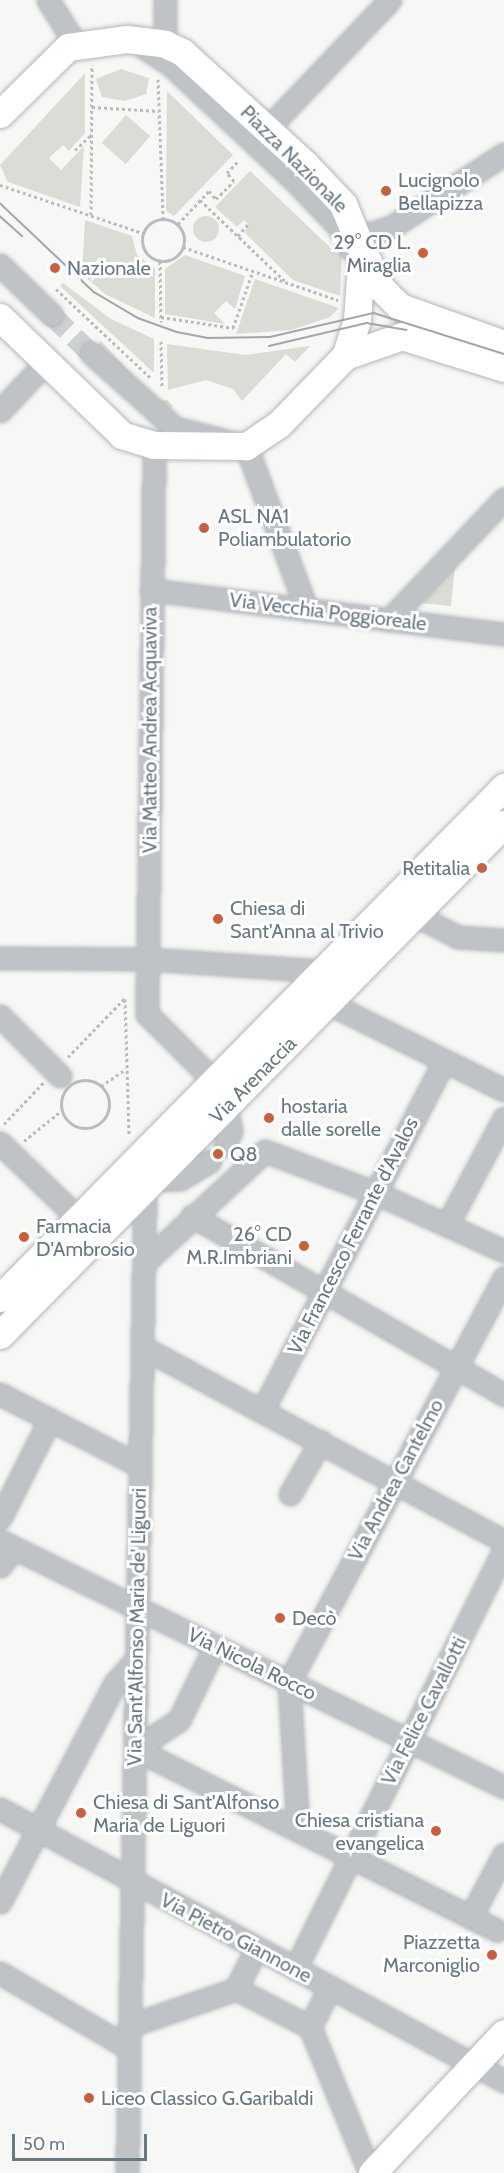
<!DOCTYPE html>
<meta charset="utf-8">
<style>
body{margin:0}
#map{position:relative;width:504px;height:2173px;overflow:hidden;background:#f7f7f5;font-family:Cabin,sans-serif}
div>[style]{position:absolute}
.green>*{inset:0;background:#d9ddd6;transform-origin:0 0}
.round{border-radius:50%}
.minor-tunnel>*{height:21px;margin-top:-10.5px;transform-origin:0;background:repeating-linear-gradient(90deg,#cdd1d2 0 21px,transparent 0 31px)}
.path>*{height:3px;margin-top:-1.5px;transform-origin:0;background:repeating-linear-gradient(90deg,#b9bcbe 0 3px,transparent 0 6px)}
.path>.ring{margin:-1.5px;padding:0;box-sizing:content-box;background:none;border:3px solid #b9bcbe;border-radius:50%}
.roads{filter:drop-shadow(0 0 2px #b3b7ba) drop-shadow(0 0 2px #b3b7ba)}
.minor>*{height:21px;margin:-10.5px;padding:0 10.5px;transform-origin:10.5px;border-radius:10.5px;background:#bfc3c6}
.major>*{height:27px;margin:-13.5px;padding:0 13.5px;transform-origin:13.5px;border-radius:13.5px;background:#fff}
.tram>*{height:1.5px;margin:-0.75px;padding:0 0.75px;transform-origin:0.75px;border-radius:0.75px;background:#a1a7ab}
.dots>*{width:16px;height:16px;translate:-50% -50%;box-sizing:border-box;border:3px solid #fff;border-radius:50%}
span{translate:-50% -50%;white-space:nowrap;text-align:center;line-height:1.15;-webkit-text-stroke:6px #fff;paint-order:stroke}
.street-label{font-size:20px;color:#6a7882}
.poi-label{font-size:20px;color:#6a7882}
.left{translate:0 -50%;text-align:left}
.right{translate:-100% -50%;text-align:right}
.scale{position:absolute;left:12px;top:2134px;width:135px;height:27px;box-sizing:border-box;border:3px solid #6a7882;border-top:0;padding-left:8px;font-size:18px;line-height:21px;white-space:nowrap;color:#6a7882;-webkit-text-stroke:4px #fff;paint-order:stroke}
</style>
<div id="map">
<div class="green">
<i style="clip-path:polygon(121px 69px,149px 78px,146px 94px,125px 101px,102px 97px,96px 79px)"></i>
<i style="clip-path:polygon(85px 73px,85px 133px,69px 151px,63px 145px,49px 158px,61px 170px,84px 146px,80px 207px,8px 182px,0 165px)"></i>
<i style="clip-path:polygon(167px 91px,233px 155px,174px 216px,166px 211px)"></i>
<i style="left:126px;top:115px;width:32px;height:37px;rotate:41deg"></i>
<i style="clip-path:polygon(250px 171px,337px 254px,342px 250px,340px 296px,293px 280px,245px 233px,248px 224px,244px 220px,237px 227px,215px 207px)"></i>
<i class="round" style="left:193px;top:216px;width:26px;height:26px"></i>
<i style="clip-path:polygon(85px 220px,132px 236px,137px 255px,155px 268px,155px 318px,105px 294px,82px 274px)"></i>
<i style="clip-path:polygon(185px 255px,245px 276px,235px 309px,226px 301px,214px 313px,225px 324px,165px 314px,165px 269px)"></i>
<i style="clip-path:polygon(255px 279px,339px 308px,330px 317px,291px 330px,236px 334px)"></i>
<i style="clip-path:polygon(63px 283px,111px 319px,154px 339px,154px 373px,60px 286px)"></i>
<i style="clip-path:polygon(101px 341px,157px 401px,167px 400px,173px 406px,165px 413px,96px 347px)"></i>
<i style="clip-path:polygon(167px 344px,245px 355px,310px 346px,295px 362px,286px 354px,242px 401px,233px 389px,206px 380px,168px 390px)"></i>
<i style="clip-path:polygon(455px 566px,451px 606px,422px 603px)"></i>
</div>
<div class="minor-tunnel">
<i style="left:52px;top:315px;width:54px;rotate:44.3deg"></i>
</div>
<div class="path">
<i style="left:158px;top:79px;width:139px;rotate:87.9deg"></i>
<i style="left:92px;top:107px;width:67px;rotate:3.4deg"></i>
<i style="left:75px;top:150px;width:22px;rotate:-43deg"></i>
<i style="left:0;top:185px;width:151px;rotate:18.6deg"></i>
<i style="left:200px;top:200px;width:119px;rotate:43.6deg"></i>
<i style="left:91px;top:215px;width:150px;rotate:-89.6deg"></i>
<i class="ring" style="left:142px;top:219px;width:39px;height:39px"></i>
<i style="left:178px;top:224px;width:45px;rotate:-46.8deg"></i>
<i style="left:209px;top:191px;width:11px;rotate:49deg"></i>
<i style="left:216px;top:199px;width:25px;rotate:-45deg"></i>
<i style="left:234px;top:181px;width:11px;rotate:-131deg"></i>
<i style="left:227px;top:173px;width:16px;rotate:-47deg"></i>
<i style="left:238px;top:236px;width:16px;rotate:-50deg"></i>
<i style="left:183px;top:247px;width:164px;rotate:18.9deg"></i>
<i style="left:160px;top:261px;width:61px;rotate:89.1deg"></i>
<i style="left:56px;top:289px;width:132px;rotate:43.2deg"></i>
<i style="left:161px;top:317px;width:73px;rotate:8.7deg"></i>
<i style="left:233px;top:328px;width:60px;rotate:-70.7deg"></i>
<i style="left:161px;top:341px;width:47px;rotate:88.8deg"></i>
<i style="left:125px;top:999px;width:135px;rotate:88.3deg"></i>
<i style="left:68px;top:1057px;width:82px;rotate:-46deg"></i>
<i class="ring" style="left:61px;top:1080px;width:45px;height:45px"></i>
<i style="left:101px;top:1086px;width:30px;rotate:-34deg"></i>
<i style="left:4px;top:1124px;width:57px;rotate:-46.4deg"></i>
<i style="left:24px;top:1141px;width:48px;rotate:-39deg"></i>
</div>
<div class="roads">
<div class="minor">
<i style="left:48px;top:0;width:53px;rotate:58.1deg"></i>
<i style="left:165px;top:0;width:44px;rotate:90deg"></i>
<i style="left:137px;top:43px;width:40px;rotate:32.9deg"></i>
<i style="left:171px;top:65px;width:167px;rotate:43.1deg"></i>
<i style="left:293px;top:179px;width:65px;rotate:46.2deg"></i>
<i style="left:338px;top:226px;width:26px;rotate:62deg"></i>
<i style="left:267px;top:129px;width:178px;rotate:-46.4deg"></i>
<i style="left:360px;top:237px;width:35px;rotate:-18deg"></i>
<i style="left:393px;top:226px;width:132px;rotate:-33deg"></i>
<i style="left:0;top:265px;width:72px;rotate:43.9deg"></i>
<i style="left:91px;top:353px;width:113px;rotate:41.8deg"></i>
<i style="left:175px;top:428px;width:73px;rotate:14.2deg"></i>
<i style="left:246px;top:446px;width:175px;rotate:69.6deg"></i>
<i style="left:0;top:411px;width:66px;rotate:-46.8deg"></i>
<i style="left:154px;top:445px;width:569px;rotate:90.7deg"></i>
<i style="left:147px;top:1014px;width:95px;rotate:45deg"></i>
<i style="left:151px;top:590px;width:356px;rotate:7.1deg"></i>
<i style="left:389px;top:620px;width:167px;rotate:-46.5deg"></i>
<i style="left:415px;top:915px;width:48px;rotate:27.1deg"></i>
<i style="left:458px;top:937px;width:46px;rotate:3.7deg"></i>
<i style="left:0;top:958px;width:148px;rotate:0.4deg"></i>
<i style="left:148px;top:959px;width:175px;rotate:3.9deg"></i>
<i style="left:328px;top:1003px;width:196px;rotate:26.3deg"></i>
<i style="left:0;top:1016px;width:85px;rotate:45deg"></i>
<i style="left:0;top:1143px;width:108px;rotate:43.9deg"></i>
<i style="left:225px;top:1145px;width:15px;rotate:-67deg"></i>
<i style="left:231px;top:1131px;width:24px;rotate:-102deg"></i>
<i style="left:153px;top:1180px;width:27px;rotate:-2deg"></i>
<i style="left:180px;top:1179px;width:35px;rotate:-31deg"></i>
<i style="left:192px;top:1216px;width:360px;rotate:29.8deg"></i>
<i style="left:447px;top:1225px;width:121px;rotate:-62deg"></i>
<i style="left:144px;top:1263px;width:165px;rotate:-42.8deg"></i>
<i style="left:265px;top:1151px;width:119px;rotate:20.7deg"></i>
<i style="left:376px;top:1193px;width:141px;rotate:24.4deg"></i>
<i style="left:142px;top:1347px;width:411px;rotate:28.2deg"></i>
<i style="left:0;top:1394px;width:157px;rotate:27.2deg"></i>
<i style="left:262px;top:1411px;width:394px;rotate:-62.5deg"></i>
<i style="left:290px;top:1494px;width:61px;rotate:-59.7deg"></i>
<i style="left:0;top:1518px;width:111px;rotate:-63.2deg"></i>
<i style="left:0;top:1541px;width:561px;rotate:26.02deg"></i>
<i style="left:0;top:1566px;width:23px;rotate:-52deg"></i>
<i style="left:135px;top:1749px;width:405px;rotate:26.6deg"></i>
<i style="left:135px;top:1749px;width:53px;rotate:-33.4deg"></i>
<i style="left:179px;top:1720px;width:82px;rotate:-64.1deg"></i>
<i style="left:0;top:1809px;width:573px;rotate:28.35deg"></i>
<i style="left:298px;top:1830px;width:148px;rotate:-93.5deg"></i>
<i style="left:289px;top:1682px;width:458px;rotate:-62deg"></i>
<i style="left:0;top:1902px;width:247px;rotate:-62.3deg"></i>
<i style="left:115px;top:1683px;width:31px;rotate:-48deg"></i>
<i style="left:471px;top:1916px;width:70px;rotate:-62deg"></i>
<i style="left:256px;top:1949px;width:45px;rotate:116.6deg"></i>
<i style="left:236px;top:1989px;width:83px;rotate:27.2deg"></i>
<i style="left:310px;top:2027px;width:45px;rotate:-63.4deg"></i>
<i style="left:295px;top:1969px;width:468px;rotate:-63.5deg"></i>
<i style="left:0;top:1973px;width:149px;rotate:30.2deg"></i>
<i style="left:129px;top:2026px;width:113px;rotate:-19.1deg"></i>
<i style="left:310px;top:2027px;width:158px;rotate:67.7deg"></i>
<i style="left:127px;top:2173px;width:984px;rotate:-88.95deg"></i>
</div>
<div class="major">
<i style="left:0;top:114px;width:95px;rotate:-44.6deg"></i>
<i style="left:68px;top:47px;width:60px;rotate:-7.7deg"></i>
<i style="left:127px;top:39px;width:38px;rotate:7deg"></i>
<i style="left:165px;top:44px;width:19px;rotate:25deg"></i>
<i style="left:182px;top:52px;width:168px;rotate:42.3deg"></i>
<i style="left:306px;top:165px;width:54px;rotate:46.5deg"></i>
<i style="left:343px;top:204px;width:50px;rotate:67.6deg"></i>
<i style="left:362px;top:250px;width:70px;rotate:94.1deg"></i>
<i style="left:357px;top:320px;width:38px;rotate:108deg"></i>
<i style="left:345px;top:356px;width:95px;rotate:134.1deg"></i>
<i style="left:279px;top:424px;width:40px;rotate:146deg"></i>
<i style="left:246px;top:446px;width:92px;rotate:-179.4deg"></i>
<i style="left:154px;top:445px;width:34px;rotate:-163deg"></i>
<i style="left:122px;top:435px;width:170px;rotate:-136deg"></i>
<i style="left:363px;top:251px;width:41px;rotate:64.1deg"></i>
<i style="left:381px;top:288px;width:27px;rotate:45deg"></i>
<i style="left:400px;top:307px;width:110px;rotate:19.6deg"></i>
<i style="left:345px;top:356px;width:60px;rotate:-19.3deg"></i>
<i style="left:402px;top:336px;width:107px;rotate:17.4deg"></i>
<i style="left:0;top:1298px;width:718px;rotate:-45.4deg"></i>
<i style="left:0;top:1335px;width:718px;rotate:-45.4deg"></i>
<i style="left:372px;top:2173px;width:192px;rotate:-46.7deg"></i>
</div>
</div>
<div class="tram">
<i style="left:0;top:203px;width:129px;rotate:43.4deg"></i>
<i style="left:94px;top:292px;width:51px;rotate:30.6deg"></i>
<i style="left:138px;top:318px;width:41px;rotate:19.7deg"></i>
<i style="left:177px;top:332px;width:31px;rotate:11deg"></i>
<i style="left:207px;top:338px;width:63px;rotate:-0.9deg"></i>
<i style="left:270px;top:337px;width:107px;rotate:-13deg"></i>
<i style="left:374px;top:313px;width:136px;rotate:17.5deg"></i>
<i style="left:0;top:216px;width:30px;rotate:42deg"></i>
<i style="left:269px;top:346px;width:101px;rotate:-13.2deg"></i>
<i style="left:367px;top:323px;width:40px;rotate:10deg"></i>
</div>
<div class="dots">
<i style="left:386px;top:191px;background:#ce5d3e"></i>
<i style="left:423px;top:253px;background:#ce5d3e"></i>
<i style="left:55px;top:268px;background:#ce5d3e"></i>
<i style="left:204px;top:528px;background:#ce5d3e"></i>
<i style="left:482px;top:868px;background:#ce5d3e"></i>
<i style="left:218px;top:919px;background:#ce5d3e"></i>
<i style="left:269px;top:1118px;background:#ce5d3e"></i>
<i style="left:218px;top:1154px;background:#ce5d3e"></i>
<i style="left:24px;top:1237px;background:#ce5d3e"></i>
<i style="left:304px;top:1246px;background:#ce5d3e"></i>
<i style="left:280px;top:1618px;background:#ce5d3e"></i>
<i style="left:81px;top:1813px;background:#ce5d3e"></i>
<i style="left:436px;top:1831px;background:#ce5d3e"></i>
<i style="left:492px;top:1955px;background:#ce5d3e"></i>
<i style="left:89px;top:2098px;background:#ce5d3e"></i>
</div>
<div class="street-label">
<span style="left:294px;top:159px;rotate:45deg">Piazza Nazionale</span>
<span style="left:328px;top:612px;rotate:7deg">Via Vecchia Poggioreale</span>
<span style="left:150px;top:730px;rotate:-90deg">Via Matteo Andrea Acquaviva</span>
<span style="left:253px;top:1080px;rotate:-45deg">Via Arenaccia</span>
<span style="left:353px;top:1236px;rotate:-63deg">Via Francesco Ferrante d'Avalos</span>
<span style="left:396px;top:1480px;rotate:-62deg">Via Andrea Cantelmo</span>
<span style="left:137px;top:1627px;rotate:-89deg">Via Sant'Alfonso Maria de' Liguori</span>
<span style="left:252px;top:1664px;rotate:26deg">Via Nicola Rocco</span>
<span style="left:424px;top:1711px;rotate:-63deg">Via Felice Cavallotti</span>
<span style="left:236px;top:1938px;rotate:28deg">Via Pietro Giannone</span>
</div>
<div class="poi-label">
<span class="left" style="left:398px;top:192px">Lucignolo<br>Bellapizza</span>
<span class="right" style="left:411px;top:254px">29° CD L.<br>Miraglia</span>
<span class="left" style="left:67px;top:268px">Nazionale</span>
<span class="left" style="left:218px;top:528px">ASL NA1<br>Poliambulatorio</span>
<span class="right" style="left:470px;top:868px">Retitalia</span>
<span class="left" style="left:230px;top:920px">Chiesa di<br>Sant'Anna al Trivio</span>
<span class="left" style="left:281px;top:1118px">hostaria<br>dalle sorelle</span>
<span class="left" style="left:230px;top:1154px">Q8</span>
<span class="left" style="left:36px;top:1238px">Farmacia<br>D'Ambrosio</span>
<span class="right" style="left:292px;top:1246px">26° CD<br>M.R.Imbriani</span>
<span class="left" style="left:292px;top:1618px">Decò</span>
<span class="left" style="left:93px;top:1814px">Chiesa di Sant'Alfonso<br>Maria de Liguori</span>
<span class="right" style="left:424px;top:1832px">Chiesa cristiana<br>evangelica</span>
<span class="right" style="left:480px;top:1954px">Piazzetta<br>Marconiglio</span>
<span class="left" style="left:101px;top:2098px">Liceo Classico G.Garibaldi</span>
</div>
<div class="scale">50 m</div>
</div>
